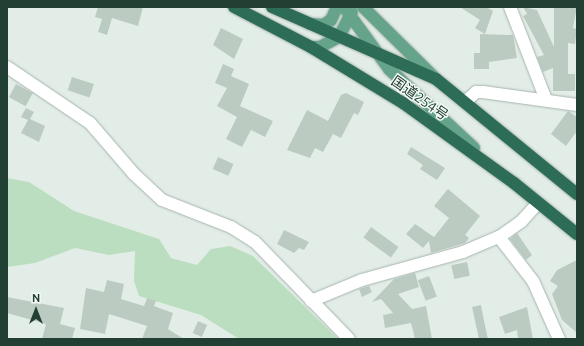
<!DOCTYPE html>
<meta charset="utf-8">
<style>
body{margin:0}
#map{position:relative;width:584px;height:346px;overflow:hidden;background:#e3ede7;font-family:Ubuntu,"Noto Sans JP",sans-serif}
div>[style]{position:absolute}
.green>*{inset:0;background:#bbdec0}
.building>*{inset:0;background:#bbcbc2;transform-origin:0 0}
.roads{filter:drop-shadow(0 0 1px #a5b5ad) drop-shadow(0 0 1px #a5b5ad)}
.street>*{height:12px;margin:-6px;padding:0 6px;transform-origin:6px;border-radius:6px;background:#fff}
.secondary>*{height:12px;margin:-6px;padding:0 6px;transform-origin:6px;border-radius:6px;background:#fff}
.primary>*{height:12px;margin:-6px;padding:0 6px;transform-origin:6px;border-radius:6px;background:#66a38b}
.highway>*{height:12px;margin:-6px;padding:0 6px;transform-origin:6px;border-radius:6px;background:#2d6c56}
span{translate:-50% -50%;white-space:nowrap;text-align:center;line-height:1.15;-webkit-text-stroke:3px #f3f9f6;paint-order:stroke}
.street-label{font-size:14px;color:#223f33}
.frame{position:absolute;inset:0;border:8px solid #223f33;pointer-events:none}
.north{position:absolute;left:16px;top:290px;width:40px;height:40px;-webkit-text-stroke:3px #f3f9f6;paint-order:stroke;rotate:0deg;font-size:11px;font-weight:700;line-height:16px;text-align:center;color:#223f33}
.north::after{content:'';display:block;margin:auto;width:14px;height:18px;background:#223f33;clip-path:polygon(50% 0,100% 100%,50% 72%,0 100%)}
</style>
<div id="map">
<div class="green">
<i style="clip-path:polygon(7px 178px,29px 182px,74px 211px,159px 239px,171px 258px,197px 265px,211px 249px,230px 246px,253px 256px,338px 339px,239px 339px,201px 315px,139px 296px,134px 281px,135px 251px,109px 255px,75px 248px,35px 263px,7px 267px)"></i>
</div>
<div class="building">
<i style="clip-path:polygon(98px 7px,143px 7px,138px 26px,112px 18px,107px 35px,98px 32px,102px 19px,95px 17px)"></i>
<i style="clip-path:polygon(460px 7px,486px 7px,493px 11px,485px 34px,475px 28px,480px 20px)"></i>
<i style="clip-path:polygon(523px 7px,537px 10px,554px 47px,554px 7px,577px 7px,573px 28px,577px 29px,575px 44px,568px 43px,568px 74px,575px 74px,575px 91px,553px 91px,553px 68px,543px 72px,537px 57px,544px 55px,523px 16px,527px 14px)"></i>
<i style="clip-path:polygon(221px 28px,243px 39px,234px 59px,213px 45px)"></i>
<i style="clip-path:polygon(480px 34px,513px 35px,517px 58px,489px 62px,489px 69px,474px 69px,474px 53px,480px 53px)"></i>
<i style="clip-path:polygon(223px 64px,234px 69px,231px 76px,249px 84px,240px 106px,273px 121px,265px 137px,251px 130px,242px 147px,226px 139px,237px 117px,217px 106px,227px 88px,215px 83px)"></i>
<i style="left:72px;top:77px;width:23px;height:14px;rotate:18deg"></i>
<i style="left:16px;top:84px;width:19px;height:15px;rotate:28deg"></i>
<i style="clip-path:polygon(346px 93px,364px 102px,358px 115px,354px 113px,341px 138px,333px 134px,323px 152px,315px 148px,310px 158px,287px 150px,307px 110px,328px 121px,341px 95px)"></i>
<i style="clip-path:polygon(26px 108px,34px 112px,30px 119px,45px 126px,39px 142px,21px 133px,28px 120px,21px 117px)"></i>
<i style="clip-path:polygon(568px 111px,577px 117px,577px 131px,566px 146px,551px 134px)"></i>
<i style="clip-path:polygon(411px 147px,445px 168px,437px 180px,420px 169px,423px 165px,407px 154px)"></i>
<i style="left:218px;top:157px;width:17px;height:13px;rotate:24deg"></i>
<i style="clip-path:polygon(448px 189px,480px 216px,465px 235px,469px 238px,465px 243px,431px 253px,429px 241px,423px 248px,406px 234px,415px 224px,434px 237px,449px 218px,434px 206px)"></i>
<i style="left:371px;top:227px;width:34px;height:13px;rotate:36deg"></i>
<i style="clip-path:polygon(284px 230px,309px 242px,304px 250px,299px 248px,294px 253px,277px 244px)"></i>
<i style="clip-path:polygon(517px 233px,532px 255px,526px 260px,510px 239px)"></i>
<i style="clip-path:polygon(577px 260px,577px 333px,562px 320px,552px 294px,558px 286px,550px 281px,557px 270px)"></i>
<i style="left:467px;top:262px;width:14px;height:16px;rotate:78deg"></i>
<i style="clip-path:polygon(415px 273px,419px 287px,398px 294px,412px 309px,426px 306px,432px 339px,415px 339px,411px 323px,385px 328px,383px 315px,393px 313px,381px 299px,372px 302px,394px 279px)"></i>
<i style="left:429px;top:276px;width:22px;height:12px;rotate:69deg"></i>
<i style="clip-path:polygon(107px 280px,124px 284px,121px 299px,144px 306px,147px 298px,156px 301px,154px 306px,173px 313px,168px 329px,184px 339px,142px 339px,147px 326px,109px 314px,105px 334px,80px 329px,86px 288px,104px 292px)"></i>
<i style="clip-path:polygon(369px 286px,372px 292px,362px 297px,359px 289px)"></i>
<i style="clip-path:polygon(7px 297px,64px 308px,60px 324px,75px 328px,72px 339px,42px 339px,46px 324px,7px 313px)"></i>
<i style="clip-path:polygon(481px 305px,484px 321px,488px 339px,479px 339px,472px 307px)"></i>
<i style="clip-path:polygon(527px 307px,533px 339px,518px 339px,517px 330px,505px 334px,499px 317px)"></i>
<i style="left:198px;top:321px;width:10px;height:13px;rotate:24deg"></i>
</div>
<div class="roads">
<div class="street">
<i style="left:510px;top:7px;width:100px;rotate:68.8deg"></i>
<i style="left:465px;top:102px;width:15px;rotate:-42deg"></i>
<i style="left:476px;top:92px;width:7px"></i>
<i style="left:483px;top:92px;width:95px;rotate:7.9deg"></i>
<i style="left:538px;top:203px;width:24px;rotate:132deg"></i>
<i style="left:522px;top:221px;width:28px;rotate:145deg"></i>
<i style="left:499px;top:237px;width:56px;rotate:52.3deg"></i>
<i style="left:533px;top:281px;width:64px;rotate:65.9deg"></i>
<i style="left:311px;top:301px;width:55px;rotate:-22.4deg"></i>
<i style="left:362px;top:280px;width:105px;rotate:-15.5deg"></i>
<i style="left:463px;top:252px;width:39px;rotate:-23deg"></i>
</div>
<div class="secondary">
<i style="left:7px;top:67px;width:100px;rotate:34deg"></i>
<i style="left:90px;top:123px;width:67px;rotate:49.2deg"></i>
<i style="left:134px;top:174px;width:38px;rotate:43deg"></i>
<i style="left:162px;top:200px;width:74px;rotate:21.4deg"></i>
<i style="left:231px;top:227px;width:28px;rotate:32deg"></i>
<i style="left:255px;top:242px;width:135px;rotate:45.9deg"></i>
</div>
<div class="primary">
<i style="left:344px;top:7px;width:77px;rotate:54deg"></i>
<i style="left:389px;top:69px;width:116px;rotate:42.9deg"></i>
<i style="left:363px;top:7px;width:101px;rotate:44.6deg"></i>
<i style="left:310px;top:24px;width:13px;rotate:4deg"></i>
<i style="left:323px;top:25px;width:9px;rotate:-32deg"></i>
<i style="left:331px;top:20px;width:14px;rotate:-65deg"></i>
<i style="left:311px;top:47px;width:9px"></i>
<i style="left:320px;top:47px;width:21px;rotate:-28deg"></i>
<i style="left:339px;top:37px;width:28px;rotate:-63deg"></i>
</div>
<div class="highway">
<i style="left:234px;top:7px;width:87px;rotate:27.5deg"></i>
<i style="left:311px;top:47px;width:108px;rotate:31.3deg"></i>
<i style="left:403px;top:103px;width:137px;rotate:35.8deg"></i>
<i style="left:514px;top:183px;width:81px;rotate:39deg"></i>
<i style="left:272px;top:7px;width:179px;rotate:23.7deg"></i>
<i style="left:436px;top:79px;width:182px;rotate:39.2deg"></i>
</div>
</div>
<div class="street-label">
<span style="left:420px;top:98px;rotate:35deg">国道254号</span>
</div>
<div class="frame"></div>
<div class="north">N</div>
</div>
